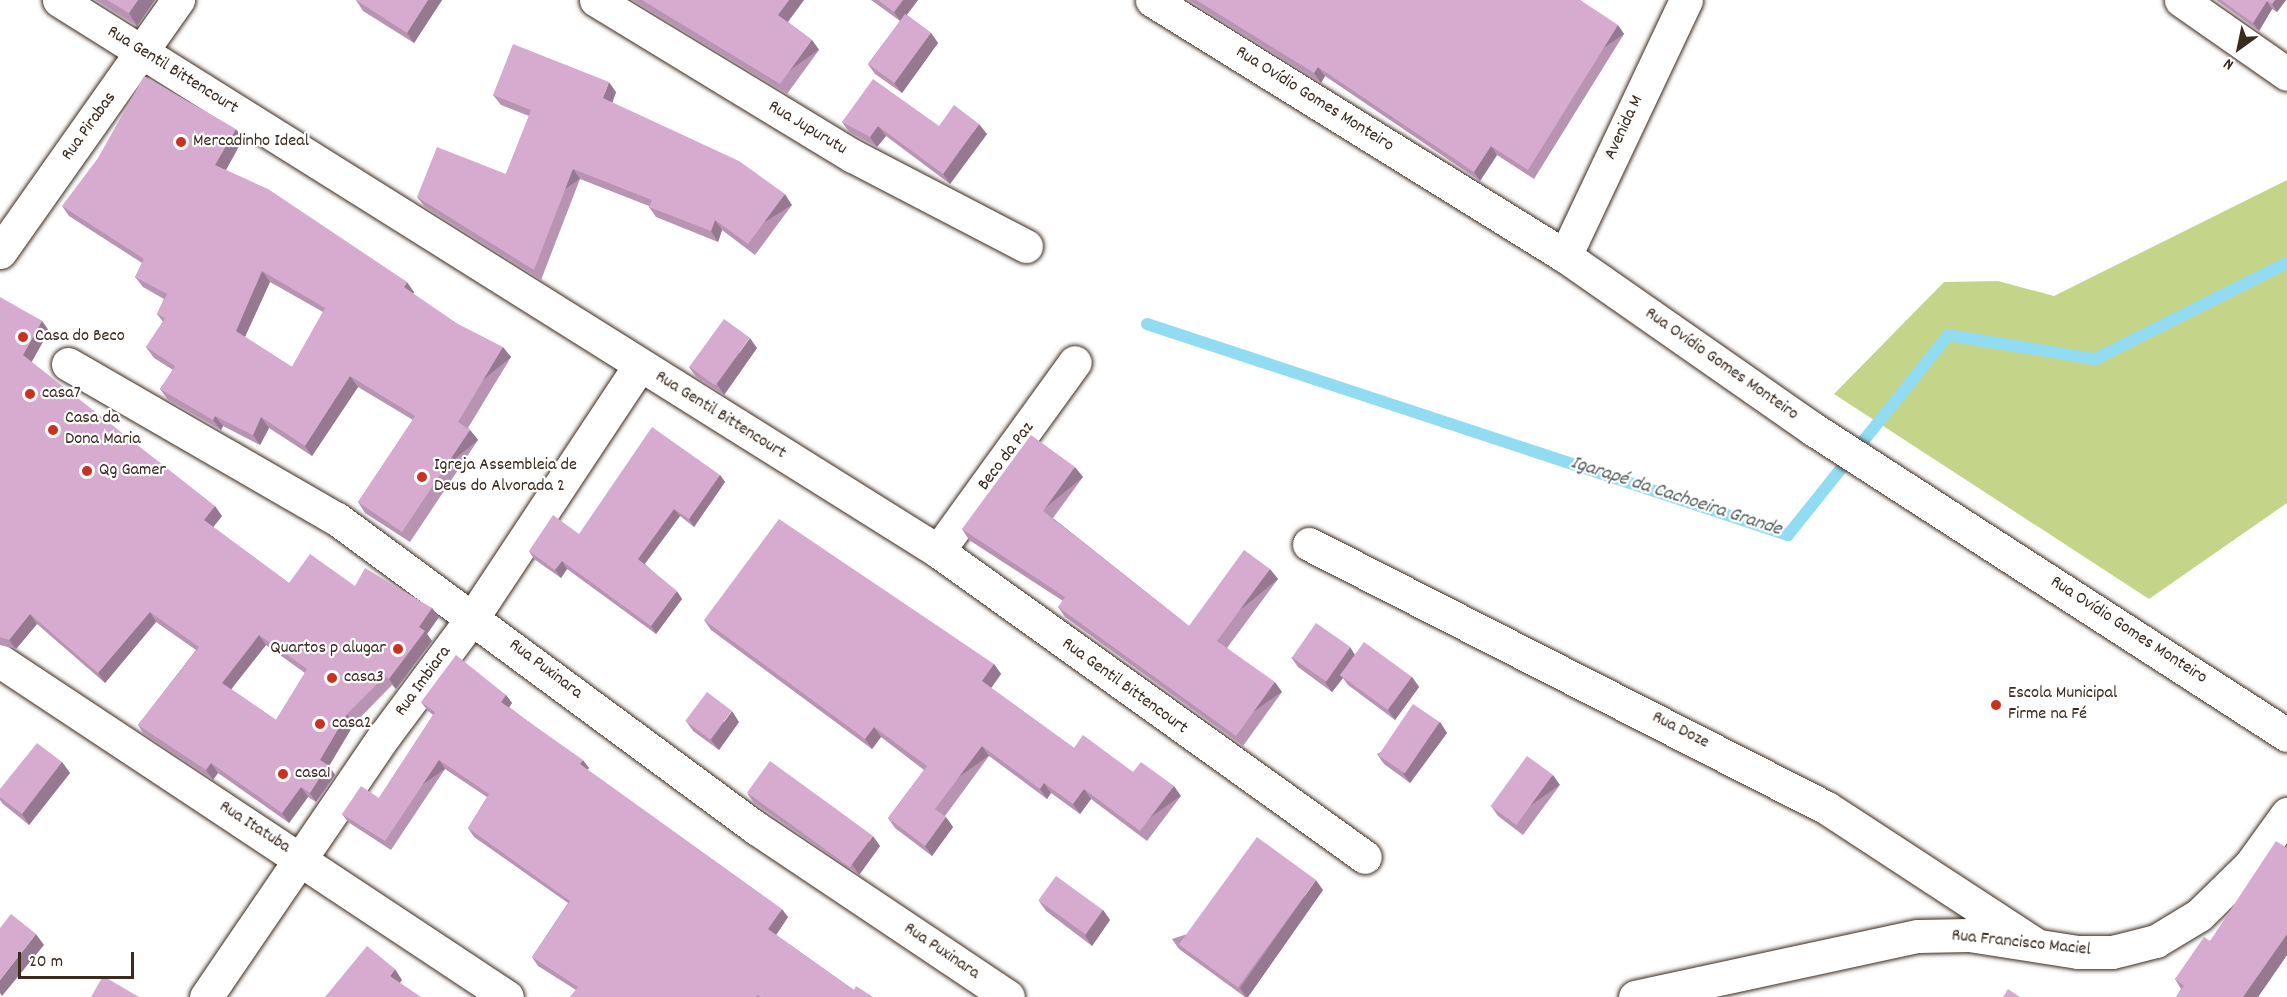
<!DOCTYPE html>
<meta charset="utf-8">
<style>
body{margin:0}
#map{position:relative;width:2287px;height:997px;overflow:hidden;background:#fff;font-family:Dekko,sans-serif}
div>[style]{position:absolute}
.green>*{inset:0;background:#c4d489}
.stream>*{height:12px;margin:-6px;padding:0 6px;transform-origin:6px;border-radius:6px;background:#91dcf2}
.roads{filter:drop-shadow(0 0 2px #3b2a1e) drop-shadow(0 0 2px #3b2a1e)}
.street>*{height:33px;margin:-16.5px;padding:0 16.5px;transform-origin:16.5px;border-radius:16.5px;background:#fff}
.wall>*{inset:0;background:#b893b2}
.shaded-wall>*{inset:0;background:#967891;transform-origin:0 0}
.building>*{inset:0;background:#d6abcf;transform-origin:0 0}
.dots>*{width:16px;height:16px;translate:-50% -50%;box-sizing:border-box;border:3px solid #fff;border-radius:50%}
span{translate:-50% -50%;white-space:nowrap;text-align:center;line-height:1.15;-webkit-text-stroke:4.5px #fff;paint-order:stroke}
.street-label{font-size:18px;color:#3b2a1e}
.poi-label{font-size:18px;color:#3b2a1e}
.left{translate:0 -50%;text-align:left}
.right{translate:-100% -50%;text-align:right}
.water-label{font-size:20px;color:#555f5e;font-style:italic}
.north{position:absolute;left:2209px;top:18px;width:60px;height:60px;-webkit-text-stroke:4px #fff;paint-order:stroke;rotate:213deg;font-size:16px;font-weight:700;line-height:24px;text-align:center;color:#3b2a1e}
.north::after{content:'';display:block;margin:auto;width:21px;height:27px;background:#3b2a1e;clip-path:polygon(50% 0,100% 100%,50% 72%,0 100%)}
.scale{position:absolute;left:18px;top:952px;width:116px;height:27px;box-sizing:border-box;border:3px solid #3b2a1e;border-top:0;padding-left:8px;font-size:18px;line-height:21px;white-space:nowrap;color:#3b2a1e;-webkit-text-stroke:4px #fff;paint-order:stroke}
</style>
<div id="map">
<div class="green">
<i style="clip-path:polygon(2287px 180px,2287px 503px,2149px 599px,1834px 394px,1944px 282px,1998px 281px,2054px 296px)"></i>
</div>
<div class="stream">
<i style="left:1147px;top:324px;width:675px;rotate:18.22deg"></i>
<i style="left:1788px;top:535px;width:256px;rotate:-51.3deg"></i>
<i style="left:1948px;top:335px;width:149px;rotate:9.3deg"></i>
<i style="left:2095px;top:359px;width:215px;rotate:-26.6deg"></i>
</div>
<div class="roads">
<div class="street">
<i style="left:59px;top:0;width:1037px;rotate:32.08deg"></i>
<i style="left:938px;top:551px;width:525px;rotate:35.63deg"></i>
<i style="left:596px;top:0;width:301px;rotate:31.3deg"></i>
<i style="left:853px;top:156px;width:195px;rotate:27.5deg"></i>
<i style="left:1152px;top:0;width:486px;rotate:31.8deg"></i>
<i style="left:1565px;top:256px;width:302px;rotate:34.9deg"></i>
<i style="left:1813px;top:429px;width:564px;rotate:32.85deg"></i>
<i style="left:2181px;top:0;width:129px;rotate:34.9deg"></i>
<i style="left:0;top:252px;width:309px;rotate:-54.8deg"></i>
<i style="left:1565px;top:256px;width:283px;rotate:-64.7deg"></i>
<i style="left:68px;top:364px;width:310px;rotate:30deg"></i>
<i style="left:337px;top:519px;width:521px;rotate:36.41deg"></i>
<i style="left:756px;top:828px;width:303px;rotate:33.8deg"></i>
<i style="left:1309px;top:544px;width:581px;rotate:27.01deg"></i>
<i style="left:1827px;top:808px;width:249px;rotate:33.2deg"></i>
<i style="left:938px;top:551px;width:233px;rotate:-54.1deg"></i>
<i style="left:0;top:661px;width:608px;rotate:33.53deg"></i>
<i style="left:206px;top:997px;width:317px;rotate:-55.7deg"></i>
<i style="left:385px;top:735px;width:147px;rotate:-53.3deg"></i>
<i style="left:473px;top:617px;width:301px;rotate:-56.5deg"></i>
<i style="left:1635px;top:997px;width:289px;rotate:-12.2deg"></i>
<i style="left:1918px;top:936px;width:51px;rotate:-1.1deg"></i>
<i style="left:1969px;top:935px;width:110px;rotate:8.9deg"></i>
<i style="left:2078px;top:952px;width:34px"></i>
<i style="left:2112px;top:952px;width:45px;rotate:-14deg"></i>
<i style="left:2156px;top:941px;width:50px;rotate:-31.2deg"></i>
<i style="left:2199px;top:915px;width:73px;rotate:-44.4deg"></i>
<i style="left:2251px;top:864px;width:62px;rotate:-54.2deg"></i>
</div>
</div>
<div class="wall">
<i style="clip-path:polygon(95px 0,155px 0,137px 26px)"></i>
<i style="clip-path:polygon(356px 0,442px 0,414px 43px,363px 11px)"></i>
<i style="clip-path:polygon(632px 0,804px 0,788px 22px,812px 40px,819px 50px,787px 94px)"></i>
<i style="clip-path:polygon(871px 0,918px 0,907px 15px,931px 33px,938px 43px,902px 93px,875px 74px,868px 64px,900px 21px)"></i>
<i style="clip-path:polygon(1188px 0,1580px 0,1624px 34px,1534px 179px,1497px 155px,1480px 181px,1325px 76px,1321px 83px)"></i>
<i style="clip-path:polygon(2216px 0,2286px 0,2277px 12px,2272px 9px,2259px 31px)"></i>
<i style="clip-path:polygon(616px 92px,612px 103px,792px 205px,755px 255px,722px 230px,718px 242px,656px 217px,649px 207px,649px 206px,580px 179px,541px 280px,425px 207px,417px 197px,506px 174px,529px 116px,501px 105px,493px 95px)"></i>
<i style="clip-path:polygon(842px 122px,939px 126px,987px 134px,950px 184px,886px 136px,877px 147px,849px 132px)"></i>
<i style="clip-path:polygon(evenodd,243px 139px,226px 170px,414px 292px,413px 294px,456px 323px,511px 357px,468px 428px,470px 430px,478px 440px,410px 542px,365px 513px,358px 502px,413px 420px,358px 387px,312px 456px,269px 428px,260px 445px,223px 426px,221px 430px,168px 400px,160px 389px,173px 370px,154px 358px,146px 347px,163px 322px,157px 314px,164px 299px,143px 287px,135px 277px,142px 263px,69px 216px,62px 206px,243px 139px,270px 282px,323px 312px,292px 367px,245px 337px,270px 282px)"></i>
<i style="clip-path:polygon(evenodd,0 298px,42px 321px,49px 331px,31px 362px,222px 516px,213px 527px,289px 583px,355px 586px,432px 608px,439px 617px,427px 634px,432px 641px,396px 689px,392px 685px,354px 724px,329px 766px,335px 775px,316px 802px,308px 797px,289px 823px,218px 773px,213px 780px,144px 734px,138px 725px,196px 650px,156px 622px,105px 683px,37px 624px,16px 649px,0 645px,0 298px,266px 645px,305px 673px,276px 720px,231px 689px,266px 645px)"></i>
<i style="clip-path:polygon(757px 348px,724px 395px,696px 377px,689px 367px)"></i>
<i style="clip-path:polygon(720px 475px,725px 482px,694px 527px,680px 516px,645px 564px,682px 599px,656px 634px,567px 569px,561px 578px,534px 559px,529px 551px,579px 534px)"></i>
<i style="clip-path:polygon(1083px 477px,1053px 518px,1189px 626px,1278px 579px,1227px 648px,1282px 692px,1243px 746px,1065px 617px,1058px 607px,1063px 601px,969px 540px,962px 529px)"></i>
<i style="clip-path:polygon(704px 620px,994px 664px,1001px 674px,991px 688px,1074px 748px,1133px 772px,1181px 796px,1147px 841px,1091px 799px,1080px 814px,1051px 793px,1047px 799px,989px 756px,945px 816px,953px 827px,932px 856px,895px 828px,888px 818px,924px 770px,881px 737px,872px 749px,711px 630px)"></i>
<i style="clip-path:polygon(1355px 655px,1412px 677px,1419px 687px,1395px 720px,1348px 685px,1343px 678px,1332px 692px,1298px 667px,1291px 657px)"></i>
<i style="clip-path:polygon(506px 695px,512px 703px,509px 707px,589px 768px,587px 770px,788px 917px,776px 935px,854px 990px,873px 997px,570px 997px,576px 990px,538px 966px,532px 957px,568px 903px,474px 837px,468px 828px,487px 797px,445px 769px,391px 850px,348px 822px,342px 814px,379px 798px,433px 715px,427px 710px,421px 702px)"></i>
<i style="clip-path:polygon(686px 721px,739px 722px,719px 750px,693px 731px)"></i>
<i style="clip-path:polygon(1440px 722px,1447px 733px,1410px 783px,1384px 764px,1377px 754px)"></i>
<i style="clip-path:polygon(62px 762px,70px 773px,29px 825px,3px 804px,0 800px,0 789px)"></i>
<i style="clip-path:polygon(1560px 785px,1523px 835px,1498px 816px,1491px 806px)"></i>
<i style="clip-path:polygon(747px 793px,880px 846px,859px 875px,754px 803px)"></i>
<i style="clip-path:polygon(2287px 848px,2287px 955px,2258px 997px,2176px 997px,2181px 989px,2175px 979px,2210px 941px)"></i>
<i style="clip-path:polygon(1323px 890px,1248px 997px,1245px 997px,1179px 949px,1172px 939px)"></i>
<i style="clip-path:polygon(1039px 901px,1103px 910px,1110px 920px,1092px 946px,1046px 911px)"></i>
</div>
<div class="shaded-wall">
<i style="clip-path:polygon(138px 0,155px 0,137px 26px,129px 13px)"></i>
<i style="clip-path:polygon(428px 0,442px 0,414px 43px,407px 33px)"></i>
<i style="clip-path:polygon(789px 0,804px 0,785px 25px,778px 15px)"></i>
<i style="clip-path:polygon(903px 0,918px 0,901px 22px,894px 12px)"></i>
<i style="clip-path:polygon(2275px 0,2286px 0,2277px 12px,2272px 4px)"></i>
<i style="clip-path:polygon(2267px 1px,2272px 9px,2259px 31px,2253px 23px)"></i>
<i style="left:1618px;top:25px;width:11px;height:171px;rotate:56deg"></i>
<i style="clip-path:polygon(931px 33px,938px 43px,902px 93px,894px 83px)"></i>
<i style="left:812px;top:40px;width:12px;height:54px;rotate:55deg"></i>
<i style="clip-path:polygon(1318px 67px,1325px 76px,1321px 83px,1314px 73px)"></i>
<i style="clip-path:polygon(609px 82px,616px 92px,610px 109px,603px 98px)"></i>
<i style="clip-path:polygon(979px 124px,987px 134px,950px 184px,943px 174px)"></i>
<i style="clip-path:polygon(878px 126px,886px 136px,877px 147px,870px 137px)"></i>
<i style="clip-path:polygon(236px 129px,243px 139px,223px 175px,215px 165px)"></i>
<i style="clip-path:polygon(1491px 146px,1497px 155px,1480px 181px,1474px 172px)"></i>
<i style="left:573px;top:169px;width:12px;height:108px;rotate:55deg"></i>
<i style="left:785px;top:194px;width:13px;height:62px;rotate:58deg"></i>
<i style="clip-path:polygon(715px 220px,722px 230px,718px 242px,711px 231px)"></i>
<i style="clip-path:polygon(262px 271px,270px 282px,243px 341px,236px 331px)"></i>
<i style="clip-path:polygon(407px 282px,414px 292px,411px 298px,404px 287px)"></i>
<i style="clip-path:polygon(42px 321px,49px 331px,30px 365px,23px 355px)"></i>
<i style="clip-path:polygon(750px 338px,757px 348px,724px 395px,717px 384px)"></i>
<i style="left:503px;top:347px;width:13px;height:87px;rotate:51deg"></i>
<i style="clip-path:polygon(350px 376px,358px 387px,312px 456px,305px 446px)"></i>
<i style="clip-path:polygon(215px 416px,223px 426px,221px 430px,213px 420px)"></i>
<i style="clip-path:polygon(261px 417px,269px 428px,260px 445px,253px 435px)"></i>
<i style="left:470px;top:430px;width:13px;height:123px;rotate:51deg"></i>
<i style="left:1075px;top:467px;width:13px;height:54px;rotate:51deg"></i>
<i style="clip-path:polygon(720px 475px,725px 482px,694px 527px,689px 519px)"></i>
<i style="clip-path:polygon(215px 506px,222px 516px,211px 530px,204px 520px)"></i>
<i style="clip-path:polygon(674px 509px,680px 516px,643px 566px,638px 559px)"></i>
<i style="clip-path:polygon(562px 561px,567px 569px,561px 578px,555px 570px)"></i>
<i style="left:1270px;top:569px;width:13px;height:89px;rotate:51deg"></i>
<i style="clip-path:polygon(677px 591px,682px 599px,656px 634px,651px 626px)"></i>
<i style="clip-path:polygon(432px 608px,439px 617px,427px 634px,432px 641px,396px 689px,389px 679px,419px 627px)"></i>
<i style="clip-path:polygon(150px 612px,156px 622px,105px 683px,98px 673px)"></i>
<i style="clip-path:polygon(30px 614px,37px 624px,16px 649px,9px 640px)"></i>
<i style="clip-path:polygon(259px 635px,266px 645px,229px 692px,222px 683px)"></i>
<i style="clip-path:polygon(1350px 647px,1357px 658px,1340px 675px,1343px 678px,1332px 692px,1325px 682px)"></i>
<i style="clip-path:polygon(994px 664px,1001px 674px,989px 691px,982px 681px)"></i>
<i style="clip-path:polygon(1412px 677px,1419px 687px,1395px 720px,1388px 710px)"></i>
<i style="left:1275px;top:682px;width:12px;height:67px;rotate:55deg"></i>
<i style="clip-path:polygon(506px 695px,512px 703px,507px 710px,501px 702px)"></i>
<i style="clip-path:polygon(732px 711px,739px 722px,719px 750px,711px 740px)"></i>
<i style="clip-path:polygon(347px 714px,354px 724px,329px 766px,335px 775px,316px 802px,310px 793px,320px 760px)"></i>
<i style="clip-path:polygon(1440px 722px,1447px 733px,1410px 783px,1403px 773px)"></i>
<i style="clip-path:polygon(874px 727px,881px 737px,872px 749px,865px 739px)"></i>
<i style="left:982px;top:746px;width:12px;height:79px;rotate:55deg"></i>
<i style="left:439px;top:760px;width:11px;height:97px;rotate:56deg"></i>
<i style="clip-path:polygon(583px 760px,589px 768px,585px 773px,580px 764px)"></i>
<i style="clip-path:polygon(62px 762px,70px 773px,29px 825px,22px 814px)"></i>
<i style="clip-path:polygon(211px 763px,218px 773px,213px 780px,206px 770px)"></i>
<i style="left:1553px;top:775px;width:12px;height:62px;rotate:55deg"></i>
<i style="clip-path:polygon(1044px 783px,1051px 793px,1047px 799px,1040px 789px)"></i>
<i style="left:1174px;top:786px;width:12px;height:56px;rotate:55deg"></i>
<i style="clip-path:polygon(301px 787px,308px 797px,289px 823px,282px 813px)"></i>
<i style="clip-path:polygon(1084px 789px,1091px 799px,1080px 814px,1073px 804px)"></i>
<i style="clip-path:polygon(946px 817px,953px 827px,932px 856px,925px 846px)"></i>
<i style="clip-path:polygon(873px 836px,880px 846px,859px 875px,852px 864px)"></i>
<i style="clip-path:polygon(1316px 880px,1323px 890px,1248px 997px,1246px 997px,1240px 988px)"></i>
<i style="clip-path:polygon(782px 909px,788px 917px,774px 938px,768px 929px)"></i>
<i style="clip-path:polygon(1103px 910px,1110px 920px,1092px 946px,1085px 936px)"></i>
<i style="clip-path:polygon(36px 934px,44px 945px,2px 996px,0 993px,0 980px)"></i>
<i style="clip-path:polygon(2287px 934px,2287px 955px,2258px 997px,2243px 997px)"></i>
<i style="clip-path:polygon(395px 969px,402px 980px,397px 987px,390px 976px)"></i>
</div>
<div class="building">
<i style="clip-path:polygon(107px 0,138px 0,129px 13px)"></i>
<i style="clip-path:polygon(356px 0,428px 0,407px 33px)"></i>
<i style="clip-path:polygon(642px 0,789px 0,778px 15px,812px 40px,780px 84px)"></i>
<i style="clip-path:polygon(878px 0,903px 0,894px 12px)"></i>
<i style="clip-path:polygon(1196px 0,1580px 0,1618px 25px,1528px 170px,1491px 146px,1474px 172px,1318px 67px,1314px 73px)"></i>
<i style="clip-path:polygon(2221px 0,2275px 0,2272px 4px,2267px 1px,2253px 23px)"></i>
<i style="left:905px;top:14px;width:32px;height:62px;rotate:36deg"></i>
<i style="clip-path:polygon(513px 44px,609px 82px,603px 98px,739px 161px,785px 194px,748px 244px,715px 220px,711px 231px,649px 207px,652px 200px,573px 169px,534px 270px,417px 197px,437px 147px,506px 174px,531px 110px,493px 95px)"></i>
<i style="clip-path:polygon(evenodd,144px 76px,236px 129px,215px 165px,268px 189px,407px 282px,404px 287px,456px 323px,503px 347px,458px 422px,470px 430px,402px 532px,358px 502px,415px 416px,350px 376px,305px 446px,261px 417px,253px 435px,215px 416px,213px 420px,160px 389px,175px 366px,146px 347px,165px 318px,157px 314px,167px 294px,135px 277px,144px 259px,62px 206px,98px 158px,144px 76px,262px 271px,325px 308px,292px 367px,236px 331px,262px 271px)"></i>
<i style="clip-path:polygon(873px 79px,939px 126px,954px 105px,979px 124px,943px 174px,878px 126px,870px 137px,842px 122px)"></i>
<i style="clip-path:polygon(evenodd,0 297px,42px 321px,23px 355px,215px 506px,204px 520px,289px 583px,310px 554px,355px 586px,365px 568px,432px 608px,419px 627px,425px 631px,389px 679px,385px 676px,347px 714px,320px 760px,328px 765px,310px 793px,301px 787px,282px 813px,211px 763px,206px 770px,138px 725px,199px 647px,150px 612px,98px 673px,30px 614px,9px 640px,0 637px,0 297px,259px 635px,307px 669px,276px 720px,222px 683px,259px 635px)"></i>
<i style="left:724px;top:319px;width:32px;height:59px;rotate:36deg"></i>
<i style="clip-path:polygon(652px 427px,720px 475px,689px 519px,674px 509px,638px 559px,677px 591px,651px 626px,562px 561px,555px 570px,529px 551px,553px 515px,579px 534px)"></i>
<i style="clip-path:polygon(1031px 435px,1075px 467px,1043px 511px,1189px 626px,1244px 550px,1270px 569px,1217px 641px,1275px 682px,1236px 736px,1058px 607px,1065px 597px,962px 529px)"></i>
<i style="clip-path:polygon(779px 519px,994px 664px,982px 681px,1074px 748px,1083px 735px,1133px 772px,1141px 762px,1174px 786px,1140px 831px,1084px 789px,1073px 804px,1044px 783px,1040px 789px,982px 746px,935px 809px,946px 817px,925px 846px,888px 818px,927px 766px,874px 727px,865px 739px,704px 620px)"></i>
<i style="left:1316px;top:623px;width:42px;height:42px;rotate:35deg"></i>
<i style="left:1364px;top:642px;width:59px;height:41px;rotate:36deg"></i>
<i style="clip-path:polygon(456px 655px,506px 695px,501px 702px,583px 760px,580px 764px,782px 909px,768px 929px,854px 990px,856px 986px,873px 997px,761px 997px,757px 995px,756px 997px,570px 997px,578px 987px,532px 957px,570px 901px,468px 828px,489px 794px,439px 760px,385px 841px,342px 814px,361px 786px,379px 798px,435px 712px,421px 702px)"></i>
<i style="left:707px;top:692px;width:31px;height:36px;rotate:37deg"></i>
<i style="left:1413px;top:704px;width:32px;height:62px;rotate:34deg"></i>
<i style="clip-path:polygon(37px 743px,62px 762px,22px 814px,0 797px,0 789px)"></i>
<i style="left:1527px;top:756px;width:32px;height:62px;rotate:36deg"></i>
<i style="left:770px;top:761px;width:127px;height:39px;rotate:36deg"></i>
<i style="left:1257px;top:837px;width:73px;height:133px;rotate:36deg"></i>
<i style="clip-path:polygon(2276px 841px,2287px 848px,2287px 934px,2243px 997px,2176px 997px,2184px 986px,2175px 979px,2204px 937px,2210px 941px)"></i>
<i style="left:1056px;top:876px;width:58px;height:30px;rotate:36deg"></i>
<i style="clip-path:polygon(11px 914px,36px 934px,0 980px,0 928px)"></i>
<i style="clip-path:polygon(367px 946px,395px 969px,390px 976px,421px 997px,325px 997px)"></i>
<i style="clip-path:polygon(103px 976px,139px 997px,91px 997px)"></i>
<i style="clip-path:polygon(2008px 989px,2020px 997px,2003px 997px)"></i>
</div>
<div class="dots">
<i style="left:181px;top:142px;background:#c8321e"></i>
<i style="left:23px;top:337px;background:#c8321e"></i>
<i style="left:30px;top:394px;background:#c8321e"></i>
<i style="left:53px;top:430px;background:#c8321e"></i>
<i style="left:87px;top:471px;background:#c8321e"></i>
<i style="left:422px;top:477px;background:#c8321e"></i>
<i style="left:398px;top:649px;background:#c8321e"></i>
<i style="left:332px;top:678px;background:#c8321e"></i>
<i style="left:1996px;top:705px;background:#c8321e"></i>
<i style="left:320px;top:724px;background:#c8321e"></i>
<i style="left:283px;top:774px;background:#c8321e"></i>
</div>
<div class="street-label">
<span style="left:172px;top:71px;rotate:32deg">Rua Gentil Bittencourt</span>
<span style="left:1314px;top:100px;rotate:32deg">Rua Ovídio Gomes Monteiro</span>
<span style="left:90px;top:127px;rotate:-54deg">Rua Pirabas</span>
<span style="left:1625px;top:128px;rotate:-65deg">Avenida M</span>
<span style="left:807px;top:129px;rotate:31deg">Rua Jupurutu</span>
<span style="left:1721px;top:365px;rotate:35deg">Rua Ovídio Gomes Monteiro</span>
<span style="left:720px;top:416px;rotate:32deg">Rua Gentil Bittencourt</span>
<span style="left:1007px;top:457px;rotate:-53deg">Beco da Paz</span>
<span style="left:2128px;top:631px;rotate:33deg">Rua Ovídio Gomes Monteiro</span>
<span style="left:545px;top:670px;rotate:37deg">Rua Puxinara</span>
<span style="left:424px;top:682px;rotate:-54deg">Rua Imbiara</span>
<span style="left:1124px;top:687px;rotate:36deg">Rua Gentil Bittencourt</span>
<span style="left:1680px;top:731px;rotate:27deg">Rua Doze</span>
<span style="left:254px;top:828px;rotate:33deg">Rua Itatuba</span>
<span style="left:2021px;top:944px;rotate:6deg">Rua Francisco Maciel</span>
<span style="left:941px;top:952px;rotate:34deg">Rua Puxinara</span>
</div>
<div class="poi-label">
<span class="left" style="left:193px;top:142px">Mercadinho Ideal</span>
<span class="left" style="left:35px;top:337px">Casa do Beco</span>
<span class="left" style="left:42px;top:394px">casa7</span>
<span class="left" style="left:65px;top:430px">Casa da<br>Dona Maria</span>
<span class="left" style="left:434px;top:477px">Igreja Assembleia de<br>Deus do Alvorada 2</span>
<span class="left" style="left:99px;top:471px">Qg Gamer</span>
<span class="right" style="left:386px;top:649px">Quartos p alugar</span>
<span class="left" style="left:344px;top:678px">casa3</span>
<span class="left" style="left:2008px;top:705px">Escola Municipal<br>Firme na Fé</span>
<span class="left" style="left:332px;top:724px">casa2</span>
<span class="left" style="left:295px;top:774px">casa1</span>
</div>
<div class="water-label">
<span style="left:1676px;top:497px;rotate:18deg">Igarapé da Cachoeira Grande</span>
</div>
<div class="north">N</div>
<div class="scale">20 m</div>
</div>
